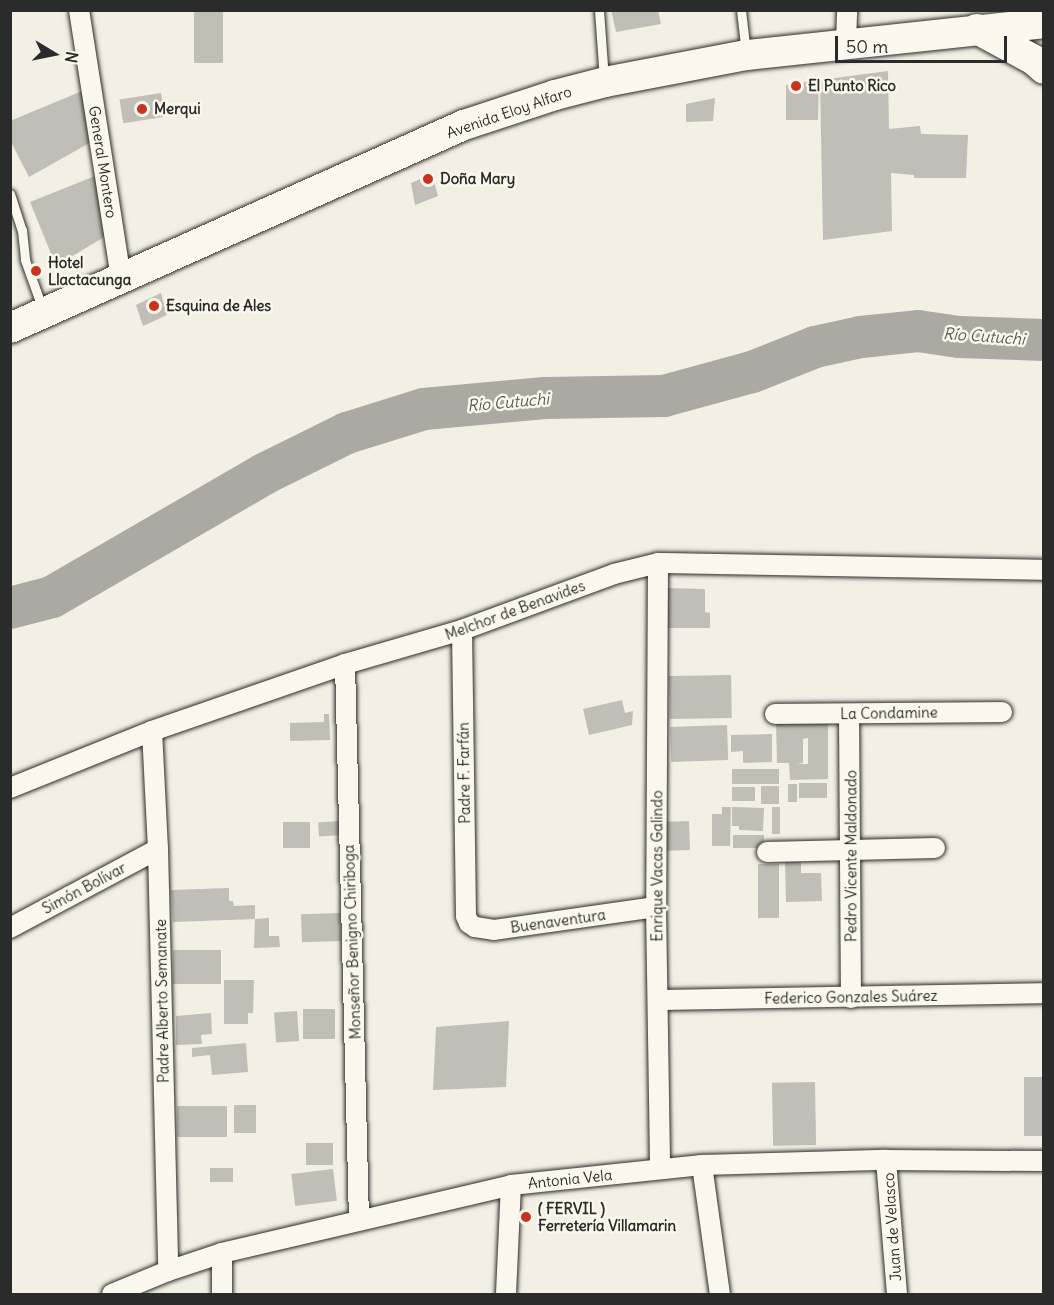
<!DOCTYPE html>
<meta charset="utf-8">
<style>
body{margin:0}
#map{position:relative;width:1054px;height:1305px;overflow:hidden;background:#f3efe4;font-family:Delius,sans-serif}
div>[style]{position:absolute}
.river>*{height:42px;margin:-21px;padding:0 21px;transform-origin:21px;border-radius:21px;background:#aca9a2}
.building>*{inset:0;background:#c0beb6;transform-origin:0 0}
.roads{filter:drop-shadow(0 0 2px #2b2b2b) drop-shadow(0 0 2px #2b2b2b)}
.service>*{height:9px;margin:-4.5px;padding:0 4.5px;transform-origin:4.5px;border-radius:4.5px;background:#fbf7ec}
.minor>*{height:20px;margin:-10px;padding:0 10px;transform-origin:10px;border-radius:10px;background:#fbf7ec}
.primary>*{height:30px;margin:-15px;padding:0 15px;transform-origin:15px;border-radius:15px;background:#fbf7ec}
.dots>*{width:16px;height:16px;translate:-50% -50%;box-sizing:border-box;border:3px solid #fbf7ec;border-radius:50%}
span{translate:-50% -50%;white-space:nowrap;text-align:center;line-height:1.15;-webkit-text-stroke:5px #fbf7ec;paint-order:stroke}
.poi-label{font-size:15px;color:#2b2b2b;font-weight:700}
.left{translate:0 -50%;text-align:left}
.street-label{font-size:15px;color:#2b2b2b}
.water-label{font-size:16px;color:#585755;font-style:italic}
.frame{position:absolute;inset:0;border:12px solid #2b2b2b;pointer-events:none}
.north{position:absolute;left:24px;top:24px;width:60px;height:60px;-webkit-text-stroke:4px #fbf7ec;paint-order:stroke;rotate:100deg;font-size:16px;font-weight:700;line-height:24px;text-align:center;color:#2b2b2b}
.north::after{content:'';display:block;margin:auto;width:21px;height:27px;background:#2b2b2b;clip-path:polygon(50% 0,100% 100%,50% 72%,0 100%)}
.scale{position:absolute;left:835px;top:36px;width:172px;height:27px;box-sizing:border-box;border:3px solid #2b2b2b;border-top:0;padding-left:8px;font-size:18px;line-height:21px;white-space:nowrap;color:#2b2b2b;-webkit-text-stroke:4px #fbf7ec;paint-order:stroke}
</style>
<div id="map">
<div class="river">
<i style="left:10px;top:608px;width:43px;rotate:-14.7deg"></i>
<i style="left:52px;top:597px;width:245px;rotate:-30.1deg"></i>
<i style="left:264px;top:474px;width:93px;rotate:-26.3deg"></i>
<i style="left:347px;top:433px;width:81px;rotate:-17.3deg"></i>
<i style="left:424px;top:409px;width:121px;rotate:-5.2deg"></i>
<i style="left:545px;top:398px;width:119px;rotate:-1deg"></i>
<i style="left:664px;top:396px;width:91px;rotate:-15.3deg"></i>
<i style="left:752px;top:372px;width:68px;rotate:-21.6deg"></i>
<i style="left:815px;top:347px;width:47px;rotate:-12.3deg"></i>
<i style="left:861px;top:337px;width:57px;rotate:-6deg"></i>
<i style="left:918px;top:331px;width:41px;rotate:8.3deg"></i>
<i style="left:959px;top:337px;width:85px;rotate:2deg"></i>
</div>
<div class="building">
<i style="left:194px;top:10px;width:29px;height:53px"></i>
<i style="clip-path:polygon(611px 10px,658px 10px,661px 24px,616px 32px)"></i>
<i style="clip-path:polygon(888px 71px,889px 129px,920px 126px,921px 134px,968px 135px,966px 178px,914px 178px,914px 175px,891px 173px,892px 231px,823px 240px,820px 80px)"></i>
<i style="clip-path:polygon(819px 80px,818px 120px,786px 120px,786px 85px)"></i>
<i style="clip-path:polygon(82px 91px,93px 141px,29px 177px,10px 140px,10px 121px)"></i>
<i style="left:161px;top:93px;width:24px;height:42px;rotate:81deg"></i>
<i style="clip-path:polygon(715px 98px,713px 121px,686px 122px,686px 104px)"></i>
<i style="clip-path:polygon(100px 174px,109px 234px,56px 266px,30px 202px)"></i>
<i style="clip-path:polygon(432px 174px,438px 196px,415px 205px,411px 183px)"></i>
<i style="clip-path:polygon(161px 293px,167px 315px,143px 326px,136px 305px)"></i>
<i style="clip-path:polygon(662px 588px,705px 589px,705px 612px,710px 613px,710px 628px,662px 628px)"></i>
<i style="left:731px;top:675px;width:43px;height:62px;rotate:89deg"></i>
<i style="clip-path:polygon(622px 700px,625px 713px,633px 711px,632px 725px,589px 735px,583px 709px)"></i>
<i style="clip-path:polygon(324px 714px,329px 714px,330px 740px,290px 741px,290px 723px,324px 722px)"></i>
<i style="clip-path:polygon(evenodd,828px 720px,828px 779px,790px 780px,789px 763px,777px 763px,776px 721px,828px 720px,808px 738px,808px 764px,797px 764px,803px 763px,803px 739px,808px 738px)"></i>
<i style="left:727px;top:725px;width:35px;height:57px;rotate:88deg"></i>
<i style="clip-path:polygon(772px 734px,772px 762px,743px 763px,743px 751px,731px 752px,731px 735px)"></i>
<i style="left:779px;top:769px;width:15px;height:47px;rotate:90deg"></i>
<i style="left:827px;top:783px;width:15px;height:28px;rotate:90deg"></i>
<i style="left:788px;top:784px;width:9px;height:18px"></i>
<i style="left:779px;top:786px;width:18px;height:18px;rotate:90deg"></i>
<i style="left:732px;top:787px;width:23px;height:14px"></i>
<i style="clip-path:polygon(722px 807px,731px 807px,730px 846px,712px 846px,712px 814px,722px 814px)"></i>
<i style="clip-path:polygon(732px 807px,764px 808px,763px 831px,739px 830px,739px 826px,732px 826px)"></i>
<i style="left:772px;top:807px;width:8px;height:27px"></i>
<i style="left:340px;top:821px;width:14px;height:22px;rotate:86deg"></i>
<i style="left:689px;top:821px;width:29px;height:30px;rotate:88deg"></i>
<i style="left:283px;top:822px;width:27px;height:26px"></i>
<i style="left:733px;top:835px;width:31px;height:13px"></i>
<i style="clip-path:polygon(785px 862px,801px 862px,801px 873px,821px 873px,822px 901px,786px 902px)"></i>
<i style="left:758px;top:864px;width:21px;height:54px"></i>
<i style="clip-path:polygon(229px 888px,229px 901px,233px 901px,234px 906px,255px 905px,255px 919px,269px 918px,269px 936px,279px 936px,280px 947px,254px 948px,255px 919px,173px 922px,171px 890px)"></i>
<i style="left:340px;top:913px;width:28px;height:39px;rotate:88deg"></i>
<i style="left:221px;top:950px;width:34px;height:48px;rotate:90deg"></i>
<i style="clip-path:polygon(224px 980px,254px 980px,253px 1013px,248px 1013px,248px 1024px,224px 1024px)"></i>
<i style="left:335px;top:1009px;width:30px;height:32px;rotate:90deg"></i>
<i style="left:297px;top:1011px;width:30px;height:23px;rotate:86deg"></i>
<i style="clip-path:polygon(211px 1013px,212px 1034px,201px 1035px,202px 1044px,176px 1045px,176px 1016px)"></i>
<i style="clip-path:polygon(509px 1021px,506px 1087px,433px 1090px,436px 1027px)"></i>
<i style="clip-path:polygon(246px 1043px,248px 1072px,212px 1075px,210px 1055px,192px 1057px,192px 1048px)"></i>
<i style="left:1024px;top:1077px;width:20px;height:59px"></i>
<i style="left:815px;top:1082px;width:63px;height:43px;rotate:89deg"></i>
<i style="left:234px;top:1105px;width:22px;height:28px"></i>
<i style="left:177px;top:1106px;width:50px;height:31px"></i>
<i style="left:333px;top:1143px;width:22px;height:27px;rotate:90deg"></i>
<i style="left:233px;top:1168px;width:14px;height:23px;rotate:90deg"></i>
<i style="left:333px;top:1169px;width:32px;height:42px;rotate:83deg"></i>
</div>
<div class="roads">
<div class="service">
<i style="left:599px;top:10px;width:70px;rotate:85.9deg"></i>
<i style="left:741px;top:10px;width:43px;rotate:83.4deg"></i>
<i style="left:10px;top:194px;width:38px;rotate:72deg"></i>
<i style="left:22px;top:230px;width:30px;rotate:84deg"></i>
<i style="left:25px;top:260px;width:53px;rotate:70.2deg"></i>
</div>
<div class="minor">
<i style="left:79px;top:10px;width:270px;rotate:81.1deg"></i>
<i style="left:846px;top:43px;width:33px;rotate:-88deg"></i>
<i style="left:658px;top:563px;width:344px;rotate:90.3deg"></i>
<i style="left:656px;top:907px;width:262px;rotate:89.1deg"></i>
<i style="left:462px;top:630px;width:286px;rotate:89.2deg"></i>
<i style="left:466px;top:916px;width:8px;rotate:67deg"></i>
<i style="left:469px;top:923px;width:7px;rotate:34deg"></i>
<i style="left:475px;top:927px;width:19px;rotate:9deg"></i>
<i style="left:494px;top:930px;width:164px;rotate:-8.1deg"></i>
<i style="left:345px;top:664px;width:556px;rotate:88.56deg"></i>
<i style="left:775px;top:714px;width:227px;rotate:-0.5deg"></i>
<i style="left:849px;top:714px;width:284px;rotate:89.6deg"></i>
<i style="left:152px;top:731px;width:118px;rotate:87.1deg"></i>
<i style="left:158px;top:849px;width:422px;rotate:88.6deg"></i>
<i style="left:10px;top:788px;width:153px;rotate:-21.9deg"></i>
<i style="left:152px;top:731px;width:204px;rotate:-19.1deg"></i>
<i style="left:345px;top:664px;width:122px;rotate:-16.2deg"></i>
<i style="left:462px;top:630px;width:162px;rotate:-20.2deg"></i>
<i style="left:614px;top:574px;width:45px;rotate:-14deg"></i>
<i style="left:658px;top:563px;width:386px;rotate:1deg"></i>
<i style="left:767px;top:852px;width:168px;rotate:-1.4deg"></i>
<i style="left:10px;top:928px;width:168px;rotate:-28.1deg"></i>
<i style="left:658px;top:1000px;width:386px;rotate:-1deg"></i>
<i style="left:886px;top:1160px;width:134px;rotate:85.3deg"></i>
<i style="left:702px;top:1165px;width:130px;rotate:82.1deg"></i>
<i style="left:112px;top:1294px;width:61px;rotate:-22.3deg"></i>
<i style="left:168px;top:1271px;width:57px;rotate:-18.4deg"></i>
<i style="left:222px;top:1253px;width:297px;rotate:-13.2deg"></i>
<i style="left:511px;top:1185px;width:192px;rotate:-6deg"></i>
<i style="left:702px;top:1165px;width:184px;rotate:-1.6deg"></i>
<i style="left:886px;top:1160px;width:158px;rotate:0.4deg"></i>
<i style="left:222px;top:1294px;width:41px;rotate:-90deg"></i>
<i style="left:506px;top:1294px;width:109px;rotate:-87.4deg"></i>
</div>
<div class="primary">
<i style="left:977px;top:29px;width:65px;rotate:28.5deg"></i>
<i style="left:1034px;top:60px;width:13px;rotate:42deg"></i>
<i style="left:10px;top:328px;width:497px;rotate:-24.1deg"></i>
<i style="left:464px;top:125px;width:96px;rotate:-18.2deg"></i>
<i style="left:555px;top:95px;width:52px;rotate:-14.6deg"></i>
<i style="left:605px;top:82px;width:145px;rotate:-10.8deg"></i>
<i style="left:747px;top:55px;width:299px;rotate:-6.1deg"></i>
</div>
</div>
<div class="dots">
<i style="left:796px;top:86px;background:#c8321e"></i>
<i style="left:142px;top:109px;background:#c8321e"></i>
<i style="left:428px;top:179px;background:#c8321e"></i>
<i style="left:36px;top:271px;background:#c8321e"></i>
<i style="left:154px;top:306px;background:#c8321e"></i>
<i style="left:526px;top:1217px;background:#c8321e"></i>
</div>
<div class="poi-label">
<span class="left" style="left:808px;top:86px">El Punto Rico</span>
<span class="left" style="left:154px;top:109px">Merqui</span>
<span class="left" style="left:440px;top:179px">Doña Mary</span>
<span class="left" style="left:48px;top:271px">Hotel<br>Llactacunga</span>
<span class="left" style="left:166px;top:306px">Esquina de Ales</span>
<span class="left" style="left:538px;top:1217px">( FERVIL )<br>Ferretería Villamarin</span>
</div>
<div class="street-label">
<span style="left:509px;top:112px;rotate:-19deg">Avenida Eloy Alfaro</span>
<span style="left:103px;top:162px;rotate:81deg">General Montero</span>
<span style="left:515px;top:610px;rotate:-20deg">Melchor de Benavides</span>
<span style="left:889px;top:713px;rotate:-1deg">La Condamine</span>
<span style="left:464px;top:773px;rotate:-91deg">Padre F. Farfán</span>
<span style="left:851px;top:856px;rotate:-90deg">Pedro Vicente Maldonado</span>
<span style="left:657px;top:866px;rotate:-90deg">Enrique Vacas Galindo</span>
<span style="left:84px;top:888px;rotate:-28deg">Simón Bolívar</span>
<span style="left:558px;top:921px;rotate:-8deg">Buenaventura</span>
<span style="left:352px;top:942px;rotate:-92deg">Monseñor Benigno Chiriboga</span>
<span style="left:851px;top:997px;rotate:-1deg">Federico Gonzales Suárez</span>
<span style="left:162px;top:1001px;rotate:-91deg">Padre Alberto Semanate</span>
<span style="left:570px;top:1179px;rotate:-6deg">Antonia Vela</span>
<span style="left:892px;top:1227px;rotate:-94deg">Juan de Velasco</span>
</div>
<div class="water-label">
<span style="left:984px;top:336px;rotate:4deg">Río Cutuchi</span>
<span style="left:508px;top:402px;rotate:-5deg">Río Cutuchi</span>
</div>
<div class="frame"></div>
<div class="north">N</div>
<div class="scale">50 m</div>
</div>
